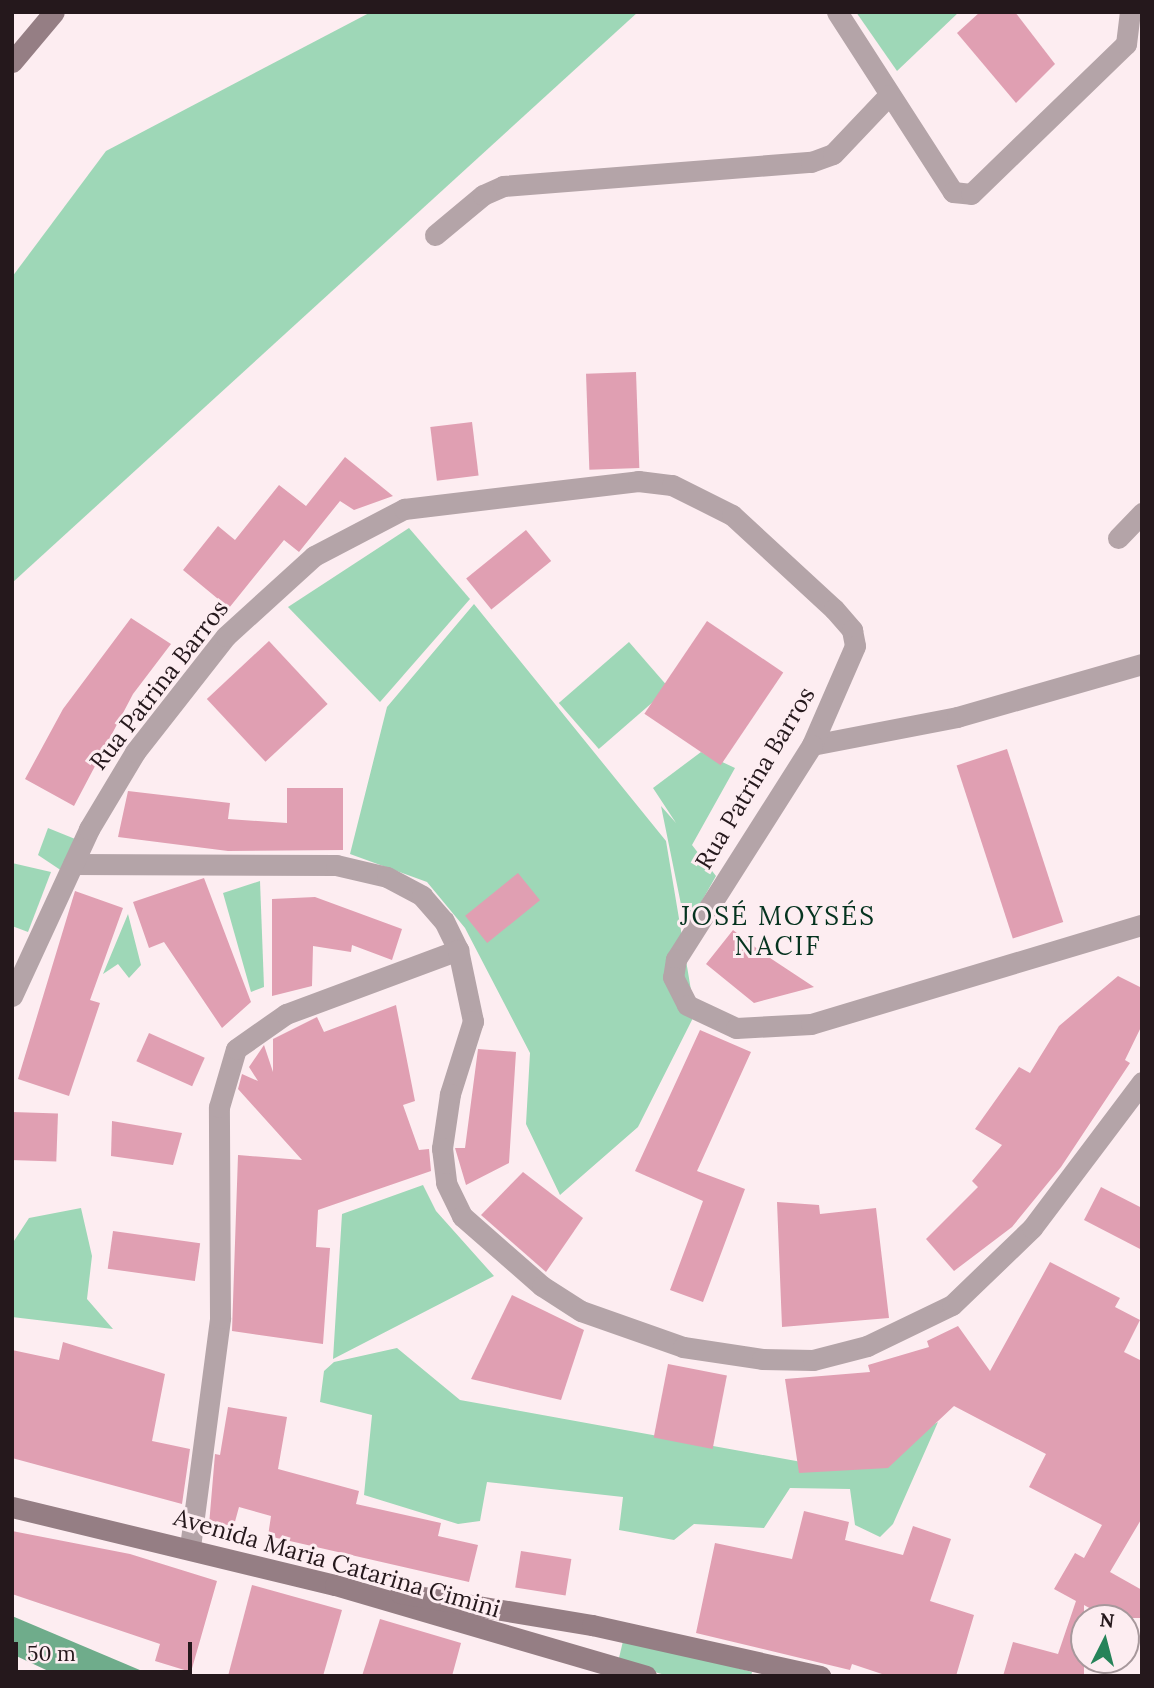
<!DOCTYPE html>
<meta charset="utf-8">
<style>
body{margin:0}
#map{position:relative;width:1154px;height:1688px;overflow:hidden;background:#fdedf1;font-family:Lora,serif}
div>[style]{position:absolute}
.green>*{inset:0;background:#9ed7b7;transform-origin:0 0}
.water>*{inset:0;background:#6fac8b}
.building>*{inset:0;background:#e09fb2;transform-origin:0 0}
.street>*{height:21px;margin:-10.5px;padding:0 10.5px;transform-origin:10.5px;border-radius:10.5px;background:#b4a4a8}
.secondary>*{height:21px;margin:-10.5px;padding:0 10.5px;transform-origin:10.5px;border-radius:10.5px;background:#957e84}
span{translate:-50% -50%;white-space:nowrap;text-align:center;line-height:1.15;-webkit-text-stroke:6px #fdedf1;paint-order:stroke}
.street-label{font-size:24px;color:#25181c}
.neighbourhood-label{font-size:26px;color:#05331f;letter-spacing:2px}
.frame{position:absolute;inset:0;border:14px solid #25181c;pointer-events:none}
.north{position:absolute;left:1070px;top:1604px;width:70px;height:70px;box-sizing:border-box;background:#fdedf1;border:2px solid #a7989c;border-radius:50%;rotate:6deg;font-size:19px;font-weight:700;line-height:28px;text-align:center;color:#25181c}
.north::after{content:'';display:block;margin:auto;width:24px;height:32px;background:#268359;clip-path:polygon(50% 0,100% 100%,50% 72%,0 100%)}
.scale{position:absolute;left:14px;top:1642px;width:178px;height:32px;box-sizing:border-box;border:4px solid #25181c;border-top:0;padding-left:9px;font-size:21px;line-height:24px;white-space:nowrap;color:#25181c;-webkit-text-stroke:5px #fdedf1;paint-order:stroke}
</style>
<div id="map">
<div class="green">
<i style="clip-path:polygon(371px 12px,638px 12px,12px 583px,12px 277px,106px 151px)"></i>
<i style="clip-path:polygon(856px 12px,959px 12px,897px 71px)"></i>
<i style="clip-path:polygon(409px 528px,470px 599px,380px 702px,288px 607px)"></i>
<i style="clip-path:polygon(474px 604px,666px 841px,695px 1014px,638px 1127px,560px 1195px,526px 1124px,530px 1053px,465px 928px,427px 882px,350px 854px,387px 707px)"></i>
<i style="left:629px;top:642px;width:61px;height:93px;rotate:49deg"></i>
<i style="clip-path:polygon(701px 752px,735px 768px,692px 845px,716px 876px,686px 929px,661px 806px,676px 823px,653px 788px)"></i>
<i style="clip-path:polygon(48px 828px,85px 843px,68px 875px,38px 855px)"></i>
<i style="clip-path:polygon(12px 863px,51px 872px,28px 932px,12px 926px)"></i>
<i style="clip-path:polygon(260px 881px,264px 987px,251px 992px,223px 893px)"></i>
<i style="clip-path:polygon(128px 914px,141px 965px,129px 978px,118px 964px,103px 974px)"></i>
<i style="clip-path:polygon(423px 1185px,436px 1211px,494px 1276px,333px 1359px,342px 1214px)"></i>
<i style="clip-path:polygon(81px 1208px,92px 1256px,87px 1299px,113px 1329px,12px 1317px,12px 1244px,29px 1218px)"></i>
<i style="clip-path:polygon(397px 1348px,460px 1400px,807px 1463px,885px 1451px,938px 1422px,893px 1524px,880px 1537px,855px 1525px,850px 1489px,790px 1488px,764px 1528px,694px 1524px,674px 1540px,619px 1530px,623px 1497px,487px 1482px,480px 1521px,458px 1524px,364px 1495px,372px 1415px,320px 1402px,324px 1371px,334px 1362px)"></i>
<i style="clip-path:polygon(624px 1637px,752px 1672px,751px 1676px,669px 1676px,618px 1662px)"></i>
</div>
<div class="water">
<i style="clip-path:polygon(12px 1616px,154px 1676px,59px 1676px,12px 1654px)"></i>
</div>
<div class="building">
<i style="clip-path:polygon(980px 12px,1015px 12px,1055px 64px,1016px 103px,957px 33px)"></i>
<i style="left:636px;top:372px;width:96px;height:50px;rotate:88deg"></i>
<i style="left:472px;top:422px;width:54px;height:42px;rotate:83deg"></i>
<i style="clip-path:polygon(345px 457px,393px 496px,354px 510px,340px 501px,299px 552px,284px 540px,229px 608px,183px 570px,218px 526px,235px 540px,279px 485px,306px 506px)"></i>
<i style="left:526px;top:530px;width:40px;height:77px;rotate:51deg"></i>
<i style="clip-path:polygon(131px 618px,171px 644px,133px 694px,74px 806px,25px 779px,63px 709px)"></i>
<i style="left:707px;top:621px;width:92px;height:112px;rotate:34deg"></i>
<i style="left:269px;top:641px;width:86px;height:85px;rotate:47deg"></i>
<i style="left:1007px;top:749px;width:182px;height:53px;rotate:72deg"></i>
<i style="clip-path:polygon(287px 788px,343px 788px,343px 850px,228px 851px,118px 837px,128px 791px,230px 803px,228px 819px,287px 823px)"></i>
<i style="left:518px;top:873px;width:35px;height:68px;rotate:51deg"></i>
<i style="clip-path:polygon(204px 878px,251px 1002px,222px 1028px,164px 942px,149px 948px,133px 902px)"></i>
<i style="clip-path:polygon(75px 891px,123px 908px,90px 1000px,100px 1003px,69px 1096px,18px 1079px)"></i>
<i style="clip-path:polygon(315px 897px,402px 929px,392px 960px,352px 945px,351px 952px,313px 946px,312px 986px,272px 996px,272px 899px)"></i>
<i style="clip-path:polygon(733px 930px,764px 954px,814px 987px,754px 1003px,706px 964px)"></i>
<i style="clip-path:polygon(1118px 976px,1142px 988px,1142px 1025px,1125px 1060px,1130px 1063px,1061px 1167px,1012px 1227px,954px 1271px,926px 1239px,978px 1187px,972px 1181px,1002px 1145px,975px 1129px,1019px 1067px,1030px 1073px,1059px 1026px)"></i>
<i style="clip-path:polygon(396px 1005px,415px 1101px,403px 1105px,419px 1150px,429px 1149px,431px 1171px,318px 1210px,316px 1247px,330px 1248px,323px 1344px,232px 1331px,238px 1155px,302px 1160px,238px 1089px,242px 1074px,258px 1081px,249px 1067px,264px 1045px,273px 1072px,273px 1039px,317px 1017px,324px 1032px)"></i>
<i style="clip-path:polygon(700px 1030px,751px 1052px,697px 1171px,745px 1189px,703px 1302px,670px 1290px,703px 1201px,635px 1171px)"></i>
<i style="left:149px;top:1033px;width:61px;height:31px;rotate:24deg"></i>
<i style="clip-path:polygon(478px 1049px,516px 1052px,509px 1163px,466px 1185px,455px 1148px,465px 1148px)"></i>
<i style="left:12px;top:1112px;width:46px;height:48px;rotate:2deg"></i>
<i style="clip-path:polygon(112px 1121px,182px 1133px,173px 1165px,111px 1156px)"></i>
<i style="clip-path:polygon(523px 1172px,583px 1218px,546px 1272px,481px 1215px)"></i>
<i style="clip-path:polygon(1101px 1187px,1142px 1208px,1142px 1250px,1084px 1220px)"></i>
<i style="clip-path:polygon(777px 1202px,819px 1205px,820px 1214px,876px 1208px,889px 1318px,782px 1327px)"></i>
<i style="left:113px;top:1231px;width:88px;height:38px;rotate:8deg"></i>
<i style="clip-path:polygon(1050px 1262px,1120px 1298px,1115px 1307px,1140px 1320px,1124px 1352px,1142px 1361px,1142px 1518px,1110px 1572px,1142px 1590px,1142px 1618px,1107px 1618px,1084px 1605px,1084px 1676px,1003px 1676px,1013px 1642px,1058px 1654px,1076px 1601px,1054px 1589px,1075px 1553px,1084px 1558px,1102px 1525px,1029px 1487px,1046px 1454px,954px 1406px,888px 1468px,799px 1473px,785px 1379px,870px 1372px,868px 1365px,929px 1347px,927px 1341px,958px 1326px,990px 1371px)"></i>
<i style="clip-path:polygon(512px 1295px,584px 1330px,561px 1400px,471px 1379px)"></i>
<i style="clip-path:polygon(63px 1342px,165px 1374px,152px 1441px,190px 1449px,182px 1504px,12px 1458px,12px 1350px,59px 1360px)"></i>
<i style="left:668px;top:1364px;width:60px;height:75px;rotate:11deg"></i>
<i style="clip-path:polygon(228px 1407px,287px 1417px,278px 1469px,359px 1491px,356px 1504px,441px 1523px,438px 1536px,478px 1545px,469px 1582px,268px 1536px,271px 1516px,239px 1507px,233px 1529px,209px 1525px,215px 1454px,220px 1455px)"></i>
<i style="clip-path:polygon(804px 1511px,849px 1522px,845px 1540px,903px 1555px,913px 1526px,951px 1539px,930px 1601px,974px 1615px,956px 1676px,888px 1676px,852px 1664px,850px 1670px,696px 1633px,715px 1543px,792px 1559px)"></i>
<i style="clip-path:polygon(12px 1531px,130px 1554px,217px 1581px,191px 1672px,155px 1661px,160px 1644px,12px 1594px)"></i>
<i style="left:521px;top:1551px;width:51px;height:37px;rotate:9deg"></i>
<i style="clip-path:polygon(252px 1585px,342px 1610px,323px 1676px,228px 1676px)"></i>
<i style="clip-path:polygon(380px 1619px,461px 1643px,452px 1676px,362px 1676px)"></i>
</div>
<div class="street">
<i style="left:837px;top:12px;width:214px;rotate:57.2deg"></i>
<i style="left:953px;top:192px;width:18px;rotate:6deg"></i>
<i style="left:971px;top:194px;width:216px;rotate:-44.1deg"></i>
<i style="left:1126px;top:44px;width:32px;rotate:-83deg"></i>
<i style="left:435px;top:235px;width:62px;rotate:-39.8deg"></i>
<i style="left:483px;top:195px;width:22px;rotate:-24deg"></i>
<i style="left:503px;top:186px;width:309px;rotate:-4.5deg"></i>
<i style="left:811px;top:162px;width:23px;rotate:-20deg"></i>
<i style="left:833px;top:154px;width:81px;rotate:-46.5deg"></i>
<i style="left:1118px;top:538px;width:35px;rotate:-46deg"></i>
<i style="left:812px;top:745px;width:148px;rotate:-10.9deg"></i>
<i style="left:957px;top:717px;width:192px;rotate:-16deg"></i>
<i style="left:73px;top:864px;width:263px;rotate:0.2deg"></i>
<i style="left:336px;top:865px;width:52px;rotate:13.2deg"></i>
<i style="left:387px;top:877px;width:40px;rotate:28deg"></i>
<i style="left:422px;top:896px;width:33px;rotate:49deg"></i>
<i style="left:444px;top:921px;width:32px;rotate:64deg"></i>
<i style="left:12px;top:996px;width:184px;rotate:-65.2deg"></i>
<i style="left:89px;top:829px;width:90px;rotate:-59.1deg"></i>
<i style="left:135px;top:752px;width:147px;rotate:-51.9deg"></i>
<i style="left:226px;top:636px;width:119px;rotate:-42.3deg"></i>
<i style="left:314px;top:556px;width:102px;rotate:-27.6deg"></i>
<i style="left:404px;top:509px;width:236px;rotate:-6.8deg"></i>
<i style="left:638px;top:481px;width:34px;rotate:7deg"></i>
<i style="left:672px;top:485px;width:67px;rotate:26.6deg"></i>
<i style="left:732px;top:515px;width:139px;rotate:42.7deg"></i>
<i style="left:834px;top:609px;width:28px;rotate:49deg"></i>
<i style="left:852px;top:630px;width:16px;rotate:79deg"></i>
<i style="left:855px;top:646px;width:108px;rotate:113.5deg"></i>
<i style="left:812px;top:745px;width:254px;rotate:122.4deg"></i>
<i style="left:676px;top:959px;width:18px;rotate:99deg"></i>
<i style="left:673px;top:977px;width:31px;rotate:63deg"></i>
<i style="left:687px;top:1005px;width:54px;rotate:25.1deg"></i>
<i style="left:736px;top:1028px;width:75px;rotate:-3.1deg"></i>
<i style="left:811px;top:1024px;width:345px;rotate:-16.7deg"></i>
<i style="left:190px;top:1547px;width:231px;rotate:-82.5deg"></i>
<i style="left:220px;top:1318px;width:211px;rotate:-90.3deg"></i>
<i style="left:219px;top:1107px;width:60px;rotate:-73.7deg"></i>
<i style="left:236px;top:1049px;width:61px;rotate:-35deg"></i>
<i style="left:286px;top:1014px;width:184px;rotate:-20.4deg"></i>
<i style="left:458px;top:950px;width:73px;rotate:78.1deg"></i>
<i style="left:473px;top:1021px;width:77px;rotate:107.5deg"></i>
<i style="left:450px;top:1094px;width:55px;rotate:98.4deg"></i>
<i style="left:442px;top:1148px;width:35px;rotate:83deg"></i>
<i style="left:446px;top:1183px;width:37px;rotate:64deg"></i>
<i style="left:462px;top:1216px;width:106px;rotate:41.2deg"></i>
<i style="left:542px;top:1286px;width:46px;rotate:32.7deg"></i>
<i style="left:581px;top:1311px;width:108px;rotate:19.4deg"></i>
<i style="left:683px;top:1347px;width:80px;rotate:8.6deg"></i>
<i style="left:762px;top:1359px;width:51px;rotate:1.1deg"></i>
<i style="left:813px;top:1360px;width:56px;rotate:-14.5deg"></i>
<i style="left:867px;top:1346px;width:94px;rotate:-25.8deg"></i>
<i style="left:952px;top:1305px;width:111px;rotate:-43.9deg"></i>
<i style="left:1032px;top:1228px;width:183px;rotate:-53deg"></i>
</div>
<div class="secondary">
<i style="left:12px;top:62px;width:65px;rotate:-50deg"></i>
<i style="left:12px;top:1507px;width:332px;rotate:13.6deg"></i>
<i style="left:335px;top:1585px;width:324px;rotate:16.3deg"></i>
<i style="left:400px;top:1593px;width:195px;rotate:9.5deg"></i>
<i style="left:592px;top:1625px;width:234px;rotate:12.6deg"></i>
</div>
<div class="street-label">
<span style="left:159px;top:685px;rotate:-52deg">Rua Patrina Barros</span>
<span style="left:755px;top:778px;rotate:-59deg">Rua Patrina Barros</span>
<span style="left:337px;top:1563px;rotate:16deg">Avenida Maria Catarina Cimini</span>
</div>
<div class="neighbourhood-label">
<span style="left:778px;top:931px">JOSÉ MOYSÉS<br>NACIF</span>
</div>
<div class="frame"></div>
<div class="north">N</div>
<div class="scale">50 m</div>
</div>
